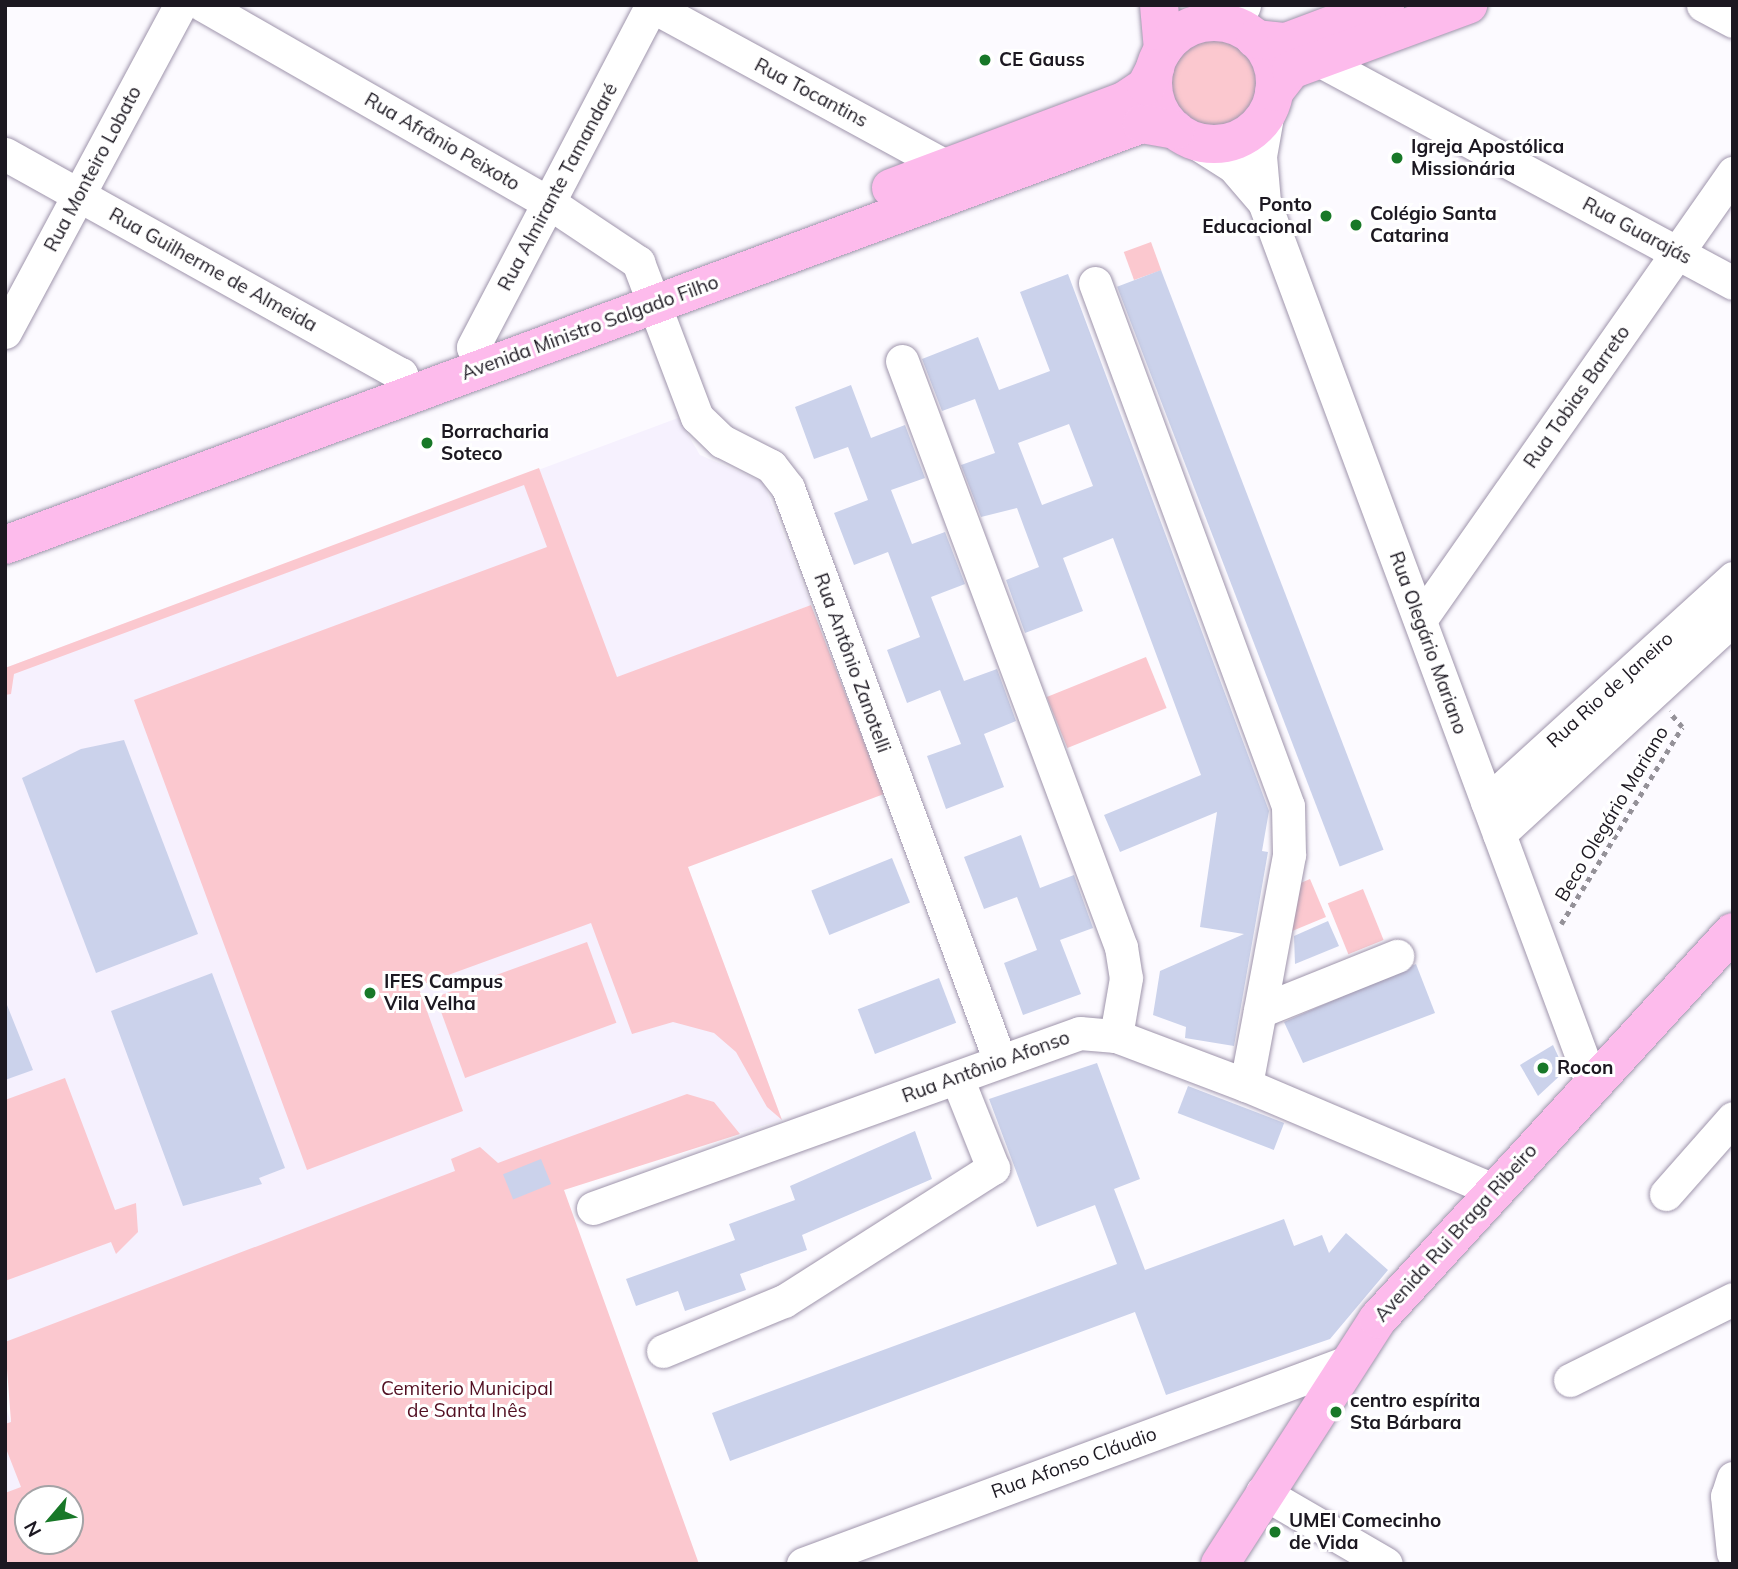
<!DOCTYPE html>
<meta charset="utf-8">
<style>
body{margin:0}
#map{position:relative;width:1738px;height:1569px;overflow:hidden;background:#fcfaff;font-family:Mulish,sans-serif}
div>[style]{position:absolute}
.built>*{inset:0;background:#f6f1fe}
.green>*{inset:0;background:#fbc8cf;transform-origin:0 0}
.round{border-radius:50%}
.building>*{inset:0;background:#cbd2eb;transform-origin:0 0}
.path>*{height:4.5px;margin-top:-2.25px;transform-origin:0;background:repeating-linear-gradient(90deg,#949198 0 5px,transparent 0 10px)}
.roads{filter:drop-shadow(0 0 2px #9f95ac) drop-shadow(0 0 2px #9f95ac)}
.minor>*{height:33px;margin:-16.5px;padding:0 16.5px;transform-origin:16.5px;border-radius:16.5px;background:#fff}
.major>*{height:38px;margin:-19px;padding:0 19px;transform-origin:19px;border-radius:19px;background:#fdbbec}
.major>.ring{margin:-19px;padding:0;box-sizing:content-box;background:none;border:38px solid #fdbbec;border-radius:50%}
.dots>*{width:19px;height:19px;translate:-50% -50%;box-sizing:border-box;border:4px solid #fff;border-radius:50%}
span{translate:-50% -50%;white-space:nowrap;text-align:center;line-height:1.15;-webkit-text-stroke:6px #fff;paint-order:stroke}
.poi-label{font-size:19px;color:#1c1821;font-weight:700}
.left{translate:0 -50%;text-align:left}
.right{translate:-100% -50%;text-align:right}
.street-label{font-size:19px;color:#1c1821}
.park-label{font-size:19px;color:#520f22}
.frame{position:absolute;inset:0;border:7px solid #1c1821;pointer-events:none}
.north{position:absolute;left:14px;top:1485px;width:70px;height:70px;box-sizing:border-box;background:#fff;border:2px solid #a4a3a6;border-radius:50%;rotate:241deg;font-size:19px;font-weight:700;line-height:28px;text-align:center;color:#1c1821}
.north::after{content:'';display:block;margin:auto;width:24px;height:32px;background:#187828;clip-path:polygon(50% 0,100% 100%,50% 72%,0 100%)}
</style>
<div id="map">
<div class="built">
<i style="clip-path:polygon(678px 418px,700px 455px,763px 482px,811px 605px,617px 678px,782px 1120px,5px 1356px,5px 668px)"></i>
<i style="clip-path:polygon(5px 1406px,41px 1499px,28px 1499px,28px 1541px,5px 1550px)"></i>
</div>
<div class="green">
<i class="round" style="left:1164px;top:33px;width:100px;height:100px"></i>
<i style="left:1151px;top:242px;width:30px;height:29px;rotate:70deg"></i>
<i style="clip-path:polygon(539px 468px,617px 677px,811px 605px,884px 794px,688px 867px,782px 1120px,767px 1107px,736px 1052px,714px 1033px,673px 1022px,632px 1034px,591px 923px,418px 986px,463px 1111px,307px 1170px,134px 700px,547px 547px,524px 485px,14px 674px,11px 694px,5px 695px,5px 668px)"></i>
<i style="left:1146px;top:657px;width:55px;height:107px;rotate:68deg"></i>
<i style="clip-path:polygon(1310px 879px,1326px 917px,1285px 934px,1296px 885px)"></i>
<i style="left:1363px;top:889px;width:55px;height:38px;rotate:68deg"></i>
<i style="left:587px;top:942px;width:86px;height:161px;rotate:70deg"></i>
<i style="clip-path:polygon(65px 1078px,115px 1210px,136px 1203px,138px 1232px,116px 1254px,111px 1242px,5px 1281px,5px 1100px)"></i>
<i style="clip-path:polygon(evenodd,687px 1094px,714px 1102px,740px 1134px,564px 1190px,699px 1564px,5px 1564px,5px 1493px,21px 1487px,5px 1446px,5px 1424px,11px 1422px,5px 1342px,455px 1171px,451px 1159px,480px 1147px,498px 1163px,687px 1094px,28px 1499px,70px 1499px,70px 1541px,28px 1541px,28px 1499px)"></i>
</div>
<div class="building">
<i style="left:1161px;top:270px;width:621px;height:47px;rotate:69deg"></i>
<i style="clip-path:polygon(evenodd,1068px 274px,1269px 811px,1262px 851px,1268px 852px,1234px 1046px,1185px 1038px,1186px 1027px,1153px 1015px,1160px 971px,1244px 934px,1200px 927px,1217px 812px,1120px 852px,1104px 815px,1201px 775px,1113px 538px,1063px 558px,1083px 611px,1025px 633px,1006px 580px,1039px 567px,1024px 527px,1017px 508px,981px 517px,961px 465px,995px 453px,975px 399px,942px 411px,922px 359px,978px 337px,999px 390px,1050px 371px,1020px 292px,1068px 274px,1069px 424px,1093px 486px,1042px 505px,1018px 443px,1069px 424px)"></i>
<i style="clip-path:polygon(851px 385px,871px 438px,905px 425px,925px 478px,891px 490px,912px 544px,945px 532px,965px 584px,931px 597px,964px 681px,997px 669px,1016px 721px,984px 734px,1004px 787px,946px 809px,927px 756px,961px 744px,940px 690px,907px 703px,887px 650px,920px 637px,888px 552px,854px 565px,834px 513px,868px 500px,848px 447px,814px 459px,795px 407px)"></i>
<i style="clip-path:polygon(124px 740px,198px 934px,96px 973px,22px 778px,81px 749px)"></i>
<i style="clip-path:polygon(1021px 835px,1040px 888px,1074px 875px,1093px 928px,1060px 940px,1081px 994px,1023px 1015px,1004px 963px,1037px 950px,1017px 897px,984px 909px,964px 857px)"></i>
<i style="left:892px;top:858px;width:48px;height:87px;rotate:68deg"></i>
<i style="clip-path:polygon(1328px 921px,1339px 946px,1295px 964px,1294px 936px)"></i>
<i style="clip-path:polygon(1416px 964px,1435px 1013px,1303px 1063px,1284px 1022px)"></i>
<i style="clip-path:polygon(212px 973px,285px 1168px,259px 1178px,262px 1184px,183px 1206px,111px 1011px)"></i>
<i style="left:939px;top:978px;width:48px;height:87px;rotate:69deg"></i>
<i style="clip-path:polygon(5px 1000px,33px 1070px,5px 1080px)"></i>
<i style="clip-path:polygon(1553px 1045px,1565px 1071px,1538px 1096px,1520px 1065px)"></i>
<i style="clip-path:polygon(1097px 1063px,1140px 1179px,1114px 1189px,1145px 1270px,1284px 1219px,1294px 1246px,1322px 1235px,1329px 1253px,1346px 1233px,1388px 1270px,1330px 1339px,1166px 1395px,1135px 1312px,730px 1461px,712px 1413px,1117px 1264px,1095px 1205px,1037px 1227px,989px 1099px)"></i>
<i style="left:1188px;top:1086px;width:103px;height:29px;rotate:21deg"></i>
<i style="clip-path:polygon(915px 1131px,932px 1179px,802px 1235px,807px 1250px,740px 1274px,746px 1290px,685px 1311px,678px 1291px,636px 1306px,626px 1279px,735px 1240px,729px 1224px,795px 1200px,790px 1186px)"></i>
<i style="left:541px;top:1159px;width:27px;height:41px;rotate:68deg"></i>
</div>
<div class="path">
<i style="left:1561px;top:924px;width:231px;rotate:-58.4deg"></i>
<i style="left:1682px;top:727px;width:20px;rotate:-131deg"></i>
<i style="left:1495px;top:1564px;width:11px"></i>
</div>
<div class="roads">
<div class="minor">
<i style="left:203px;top:5px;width:401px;rotate:29.8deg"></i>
<i style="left:551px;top:204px;width:105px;rotate:33.7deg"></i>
<i style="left:638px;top:262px;width:166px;rotate:69.2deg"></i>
<i style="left:697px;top:417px;width:35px;rotate:44deg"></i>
<i style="left:722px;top:441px;width:55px;rotate:27deg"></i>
<i style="left:771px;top:466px;width:28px;rotate:52deg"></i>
<i style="left:788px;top:488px;width:611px;rotate:69.7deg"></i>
<i style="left:650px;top:5px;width:338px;rotate:28.6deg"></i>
<i style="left:947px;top:167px;width:18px;rotate:56deg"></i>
<i style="left:1703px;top:5px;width:34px;rotate:28deg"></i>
<i style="left:1234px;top:25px;width:22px;rotate:-63deg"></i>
<i style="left:1319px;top:60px;width:470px;rotate:28.3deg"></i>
<i style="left:1268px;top:111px;width:46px;rotate:100.1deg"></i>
<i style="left:1260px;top:156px;width:46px;rotate:85deg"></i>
<i style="left:1264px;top:202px;width:941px;rotate:69.6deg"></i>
<i style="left:1192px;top:140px;width:49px;rotate:32.4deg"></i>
<i style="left:1233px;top:166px;width:48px;rotate:49.3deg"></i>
<i style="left:5px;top:154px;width:453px;rotate:29.1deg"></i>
<i style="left:401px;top:374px;width:22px;rotate:69deg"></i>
<i style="left:1095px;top:283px;width:557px;rotate:69.74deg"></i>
<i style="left:1288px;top:806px;width:49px;rotate:88.8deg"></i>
<i style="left:1289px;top:855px;width:234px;rotate:100.6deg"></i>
<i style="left:5px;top:332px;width:371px;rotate:-61.8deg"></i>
<i style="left:902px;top:361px;width:626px;rotate:69.51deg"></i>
<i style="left:1121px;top:947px;width:31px;rotate:81deg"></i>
<i style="left:1126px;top:978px;width:59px;rotate:99.8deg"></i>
<i style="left:481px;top:368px;width:22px;rotate:-111deg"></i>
<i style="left:473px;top:347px;width:386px;rotate:-62.4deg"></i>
<i style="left:1420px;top:620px;width:546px;rotate:-55deg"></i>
<i style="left:1487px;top:802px;width:333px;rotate:-42.3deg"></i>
<i style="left:1499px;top:834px;width:318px;rotate:-42.6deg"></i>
<i style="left:1260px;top:1011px;width:148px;rotate:-21.9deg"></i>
<i style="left:1666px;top:1194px;width:101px;rotate:-48.6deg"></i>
<i style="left:593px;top:1208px;width:517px;rotate:-19.77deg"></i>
<i style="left:1080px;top:1033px;width:36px;rotate:5deg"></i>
<i style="left:1116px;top:1036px;width:139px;rotate:20.7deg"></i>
<i style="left:1246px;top:1085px;width:268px;rotate:23deg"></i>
<i style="left:663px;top:1351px;width:131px;rotate:-22.5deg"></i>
<i style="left:784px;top:1301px;width:248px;rotate:-32.5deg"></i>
<i style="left:993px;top:1168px;width:97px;rotate:-111.8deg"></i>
<i style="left:1570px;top:1380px;width:182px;rotate:-26.4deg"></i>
<i style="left:1733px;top:1478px;width:19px;rotate:108deg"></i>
<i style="left:1727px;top:1496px;width:57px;rotate:84deg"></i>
<i style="left:1262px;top:1492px;width:143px;rotate:30.1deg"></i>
<i style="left:803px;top:1564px;width:578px;rotate:-20.35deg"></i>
</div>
<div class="major">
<i style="left:1159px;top:5px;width:45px;rotate:84.9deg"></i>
<i class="ring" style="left:1153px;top:22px;width:84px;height:84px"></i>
<i style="left:1255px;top:39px;width:31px;rotate:6deg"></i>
<i style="left:1286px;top:42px;width:106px;rotate:-20.5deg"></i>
<i style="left:1274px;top:92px;width:28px;rotate:-52deg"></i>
<i style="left:1291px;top:70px;width:189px;rotate:-20.2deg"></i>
<i style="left:891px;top:188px;width:249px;rotate:-20.5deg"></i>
<i style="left:1124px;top:101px;width:27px;rotate:-34deg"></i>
<i style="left:1146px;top:86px;width:20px;rotate:-63deg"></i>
<i style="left:5px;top:545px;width:1212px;rotate:-20.32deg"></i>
<i style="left:1142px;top:124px;width:34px;rotate:10deg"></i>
<i style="left:1220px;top:1564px;width:292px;rotate:-57.2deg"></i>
<i style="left:1378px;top:1319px;width:525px;rotate:-47.47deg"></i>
</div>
</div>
<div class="dots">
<i style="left:985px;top:60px;background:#187828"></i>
<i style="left:1397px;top:158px;background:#187828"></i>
<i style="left:1326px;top:216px;background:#187828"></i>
<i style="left:1356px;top:225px;background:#187828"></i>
<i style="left:427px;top:443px;background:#187828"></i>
<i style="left:370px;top:993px;background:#187828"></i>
<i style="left:1543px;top:1068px;background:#187828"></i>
<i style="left:1336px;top:1412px;background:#187828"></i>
<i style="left:1275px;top:1532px;background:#187828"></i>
</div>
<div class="poi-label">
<span class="left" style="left:999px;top:60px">CE Gauss</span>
<span class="left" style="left:1411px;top:158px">Igreja Apostólica<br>Missionária</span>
<span class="right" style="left:1312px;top:216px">Ponto<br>Educacional</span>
<span class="left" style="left:1370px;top:225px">Colégio Santa<br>Catarina</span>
<span class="left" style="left:441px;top:443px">Borracharia<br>Soteco</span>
<span class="left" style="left:384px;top:993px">IFES Campus<br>Vila Velha</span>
<span class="left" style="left:1557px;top:1068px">Rocon</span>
<span class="left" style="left:1350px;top:1412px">centro espírita<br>Sta Bárbara</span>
<span class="left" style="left:1289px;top:1532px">UMEI Comecinho<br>de Vida</span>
</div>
<div class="street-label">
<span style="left:811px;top:93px;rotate:28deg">Rua Tocantins</span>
<span style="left:442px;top:142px;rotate:30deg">Rua Afrânio Peixoto</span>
<span style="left:93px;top:169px;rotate:-62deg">Rua Monteiro Lobato</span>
<span style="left:558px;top:187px;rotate:-62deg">Rua Almirante Tamandaré</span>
<span style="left:1637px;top:231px;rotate:28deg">Rua Guarajás</span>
<span style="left:213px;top:270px;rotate:29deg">Rua Guilherme de Almeida</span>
<span style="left:590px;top:328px;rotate:-20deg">Avenida Ministro Salgado Filho</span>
<span style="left:1577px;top:397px;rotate:-55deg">Rua Tobias Barreto</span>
<span style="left:1428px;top:643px;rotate:70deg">Rua Olegário Mariano</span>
<span style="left:852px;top:663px;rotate:70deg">Rua Antônio Zanotelli</span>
<span style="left:1610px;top:690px;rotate:-42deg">Rua Rio de Janeiro</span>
<span style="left:1612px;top:814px;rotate:-59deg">Beco Olegário Mariano</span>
<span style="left:986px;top:1067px;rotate:-20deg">Rua Antônio Afonso</span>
<span style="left:1456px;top:1233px;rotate:-48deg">Avenida Rui Braga Ribeiro</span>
<span style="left:1074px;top:1463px;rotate:-20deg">Rua Afonso Cláudio</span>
</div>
<div class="park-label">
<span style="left:467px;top:1400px">Cemiterio Municipal<br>de Santa Inês</span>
</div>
<div class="frame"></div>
<div class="north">N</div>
</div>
